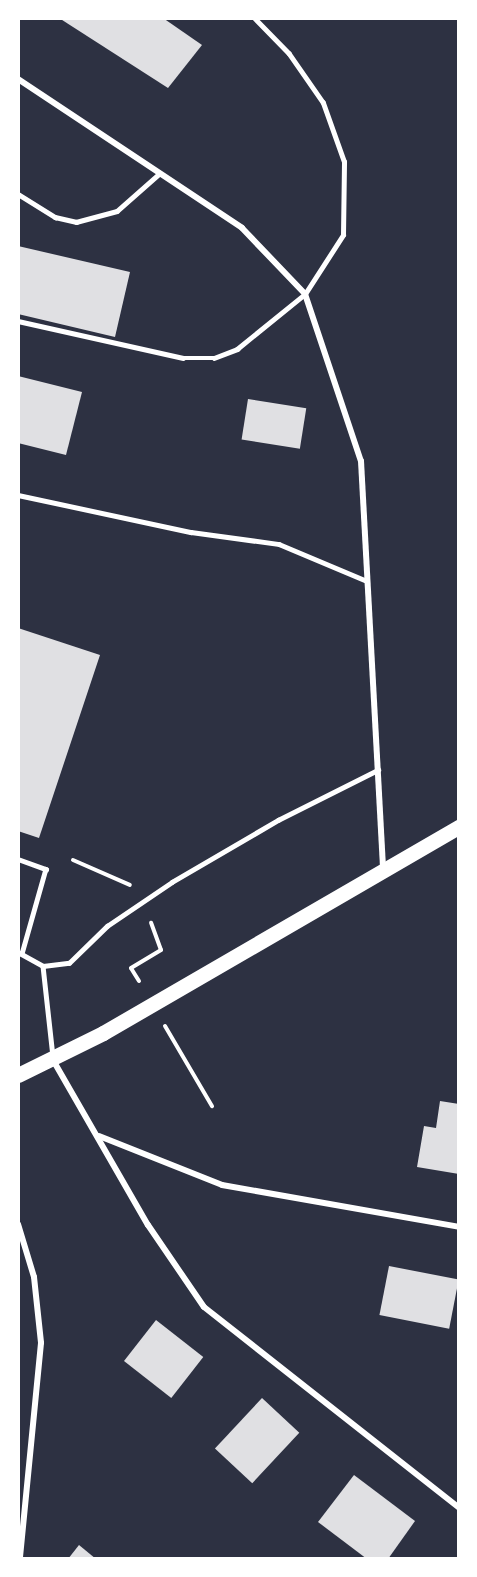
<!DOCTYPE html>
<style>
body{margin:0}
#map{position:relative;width:477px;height:1577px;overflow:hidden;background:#2d3142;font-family:Inter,sans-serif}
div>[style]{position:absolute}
.building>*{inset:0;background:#e0e0e3;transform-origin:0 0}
.path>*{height:4px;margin:-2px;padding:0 2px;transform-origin:2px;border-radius:2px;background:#fff}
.service>*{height:4.5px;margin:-2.25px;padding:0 2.25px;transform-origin:2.25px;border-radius:2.25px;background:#fff}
.minor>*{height:6px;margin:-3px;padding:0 3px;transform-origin:3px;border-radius:3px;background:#fff}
.primary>*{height:15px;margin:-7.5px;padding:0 7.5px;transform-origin:7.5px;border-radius:7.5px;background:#fff}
span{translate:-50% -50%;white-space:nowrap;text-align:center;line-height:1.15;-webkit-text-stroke:6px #fff;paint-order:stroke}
.frame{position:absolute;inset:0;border:20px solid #fff;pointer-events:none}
</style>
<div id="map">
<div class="building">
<i style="clip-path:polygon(59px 18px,163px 18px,202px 45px,168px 88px)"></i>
<i style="clip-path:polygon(18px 246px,130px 272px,115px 337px,18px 314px)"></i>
<i style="clip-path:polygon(18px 376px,82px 392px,66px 455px,18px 443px)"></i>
<i style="left:248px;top:399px;width:59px;height:41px;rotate:9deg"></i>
<i style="clip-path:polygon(18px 628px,100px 655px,39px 838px,18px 831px)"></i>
<i style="clip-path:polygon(440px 1101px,459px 1104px,459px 1174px,417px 1167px,424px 1126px,436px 1128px)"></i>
<i style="left:389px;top:1266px;width:71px;height:50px;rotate:11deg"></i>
<i style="left:156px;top:1320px;width:60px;height:52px;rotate:38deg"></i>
<i style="left:262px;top:1398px;width:51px;height:69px;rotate:43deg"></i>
<i style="clip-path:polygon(354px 1475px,415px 1521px,388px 1559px,367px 1559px,318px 1522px)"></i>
<i style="clip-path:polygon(79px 1545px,96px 1559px,68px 1559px)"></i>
</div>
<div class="path">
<i style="left:73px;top:860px;width:62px;rotate:23.7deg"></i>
<i style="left:139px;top:981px;width:15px;rotate:-122deg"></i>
<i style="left:131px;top:968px;width:35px;rotate:-31deg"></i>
<i style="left:161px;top:950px;width:29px;rotate:-110deg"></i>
<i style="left:165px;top:1026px;width:93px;rotate:59.6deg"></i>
</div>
<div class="service">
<i style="left:18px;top:194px;width:44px;rotate:31.9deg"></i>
<i style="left:55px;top:217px;width:22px;rotate:13deg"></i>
<i style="left:76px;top:222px;width:42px;rotate:-15deg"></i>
<i style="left:117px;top:211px;width:57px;rotate:-41.5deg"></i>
<i style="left:18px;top:321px;width:169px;rotate:12.6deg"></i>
<i style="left:183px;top:358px;width:31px"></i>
<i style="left:214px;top:358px;width:25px;rotate:-21deg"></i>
<i style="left:237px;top:349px;width:87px;rotate:-39deg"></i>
<i style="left:305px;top:294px;width:70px;rotate:-57.2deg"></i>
<i style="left:343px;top:235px;width:73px;rotate:-89.2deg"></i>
<i style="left:344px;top:162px;width:63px;rotate:-109.6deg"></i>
<i style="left:323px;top:103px;width:60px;rotate:-124.8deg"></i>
<i style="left:289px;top:54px;width:50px;rotate:-134.2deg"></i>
<i style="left:18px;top:495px;width:177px;rotate:12.1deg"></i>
<i style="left:191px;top:532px;width:89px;rotate:7.8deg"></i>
<i style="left:279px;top:544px;width:95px;rotate:22.8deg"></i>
<i style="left:18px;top:859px;width:30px;rotate:20deg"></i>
<i style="left:46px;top:869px;width:88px;rotate:105.8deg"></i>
<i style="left:18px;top:952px;width:29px;rotate:29deg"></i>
<i style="left:43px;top:966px;width:26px;rotate:-7deg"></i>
<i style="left:69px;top:963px;width:53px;rotate:-44.2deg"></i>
<i style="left:107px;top:926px;width:78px;rotate:-34.1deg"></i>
<i style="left:172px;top:882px;width:123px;rotate:-30.3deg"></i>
<i style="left:278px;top:820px;width:112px;rotate:-26.6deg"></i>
<i style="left:43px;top:966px;width:91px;rotate:83.7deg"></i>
</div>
<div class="minor">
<i style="left:18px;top:79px;width:269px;rotate:33.6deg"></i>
<i style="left:242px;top:228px;width:91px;rotate:46.3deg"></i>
<i style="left:305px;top:294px;width:176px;rotate:71.5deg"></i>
<i style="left:361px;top:461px;width:410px;rotate:86.9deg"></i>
<i style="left:53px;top:1060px;width:190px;rotate:60.1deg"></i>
<i style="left:148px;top:1225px;width:99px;rotate:55.7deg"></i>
<i style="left:204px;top:1307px;width:325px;rotate:38.2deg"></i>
<i style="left:99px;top:1136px;width:132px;rotate:21.7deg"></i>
<i style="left:222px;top:1185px;width:241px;rotate:10deg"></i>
<i style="left:18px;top:1224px;width:55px;rotate:73.2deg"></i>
<i style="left:34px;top:1277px;width:66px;rotate:83.9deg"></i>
<i style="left:41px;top:1343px;width:217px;rotate:95.6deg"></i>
</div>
<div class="primary">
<i style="left:18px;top:1075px;width:95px;rotate:-26.3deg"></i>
<i style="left:103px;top:1033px;width:411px;rotate:-30.1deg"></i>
</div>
<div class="frame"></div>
</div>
